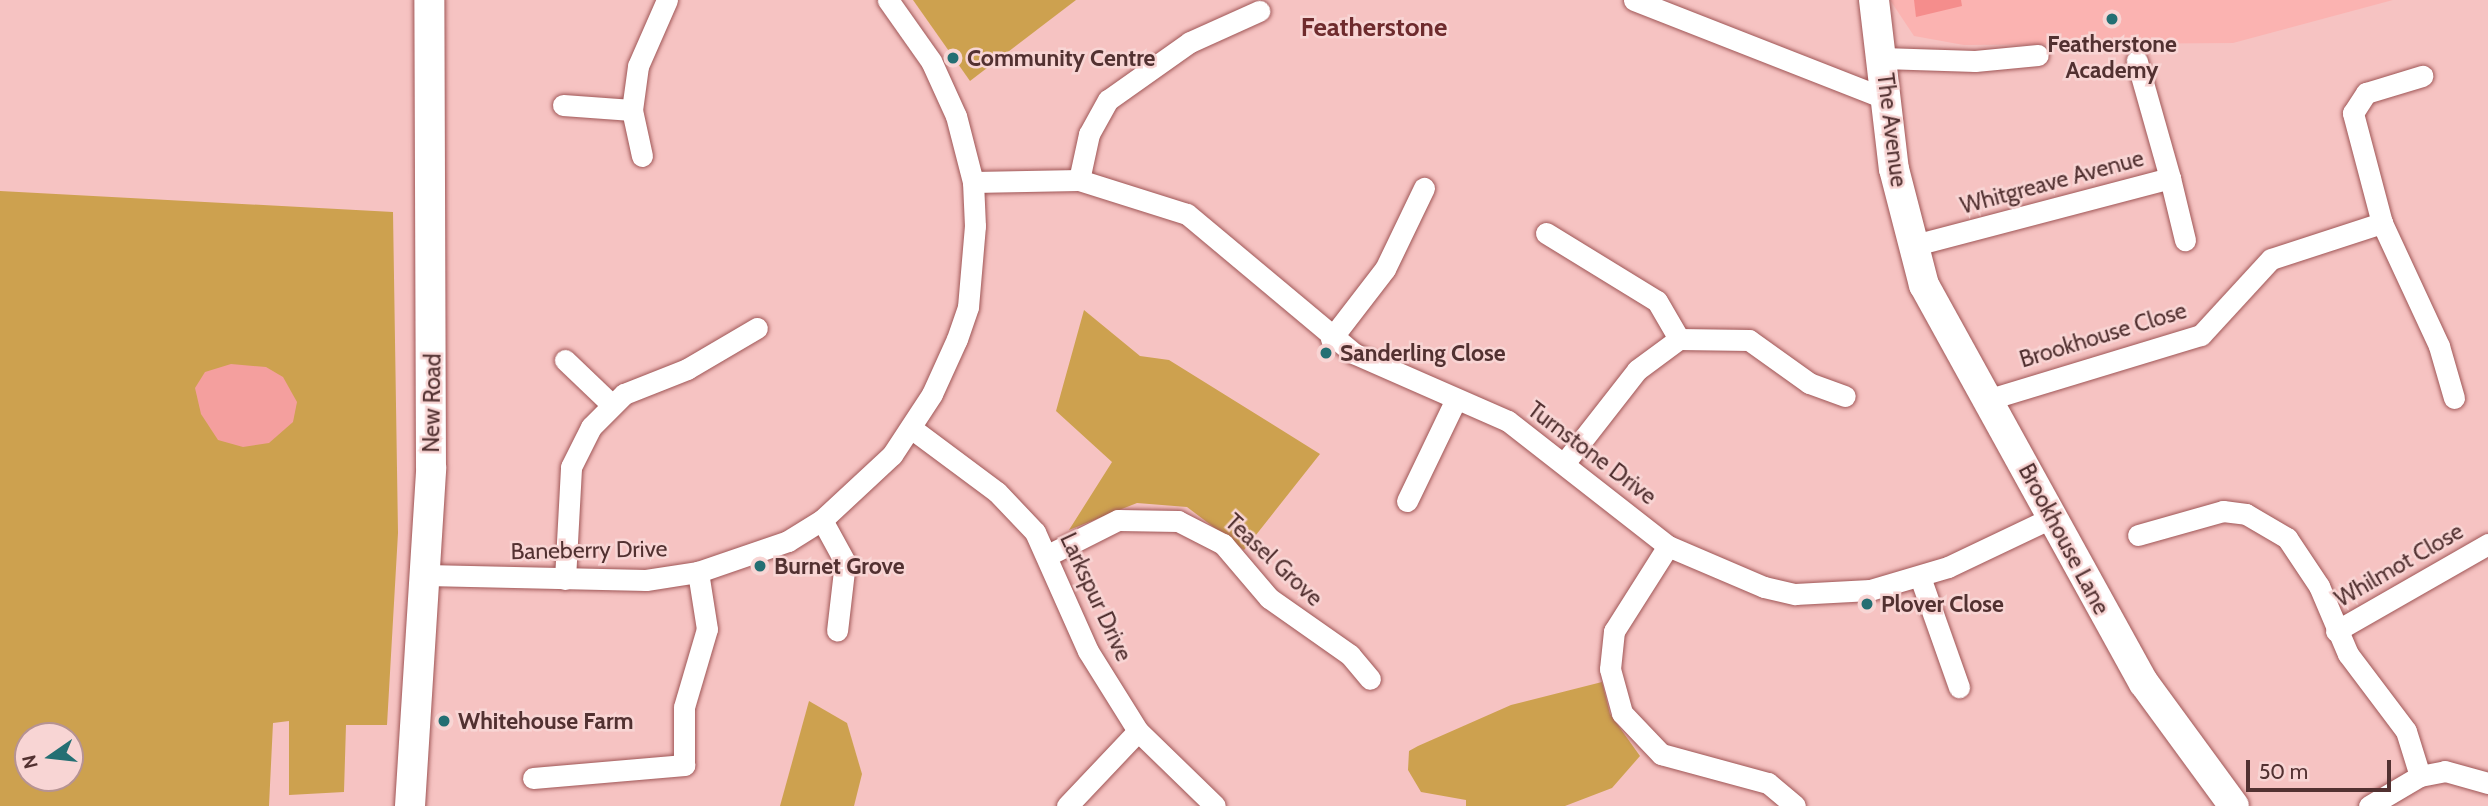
<!DOCTYPE html>
<style>
body{margin:0}
#map{position:relative;width:2488px;height:806px;overflow:hidden;background:#f6c3c2;font-family:Cabin,sans-serif}
div>[style]{position:absolute}
.built>*{inset:0;background:#fbb3b1}
.green>*{inset:0;background:#cda14f}
.water>*{inset:0;background:#f49f9e}
.building>*{inset:0;background:#f58d8c}
.roads{filter:drop-shadow(0 0 2px #9f5656) drop-shadow(0 0 2px #9f5656)}
.street>*{height:21px;margin:-10.5px;padding:0 10.5px;transform-origin:10.5px;border-radius:10.5px;background:#fff}
.secondary>*{height:30px;margin:-15px;padding:0 15px;transform-origin:15px;border-radius:15px;background:#fff}
.dots>*{width:19px;height:19px;translate:-50% -50%;box-sizing:border-box;border:4px solid #f8d5d4;border-radius:50%}
span{translate:-50% -50%;white-space:nowrap;text-align:center;line-height:1.15;-webkit-text-stroke:5px #f8d5d4;paint-order:stroke}
.poi-label{font-size:23px;color:#523131;font-weight:700}
.left{translate:0 -50%;text-align:left}
.street-label{font-size:23px;color:#523131}
.quarter-label{font-size:26px;color:#6e2b2d;font-weight:700}
.north{position:absolute;left:14px;top:722px;width:70px;height:70px;box-sizing:border-box;background:#f8d5d4;border:2px solid #b69393;border-radius:50%;rotate:256deg;font-size:19px;font-weight:700;line-height:28px;text-align:center;color:#523131}
.north::after{content:'';display:block;margin:auto;width:24px;height:32px;background:#246f73;clip-path:polygon(50% 0,100% 100%,50% 72%,0 100%)}
.scale{position:absolute;left:2246px;top:760px;width:145px;height:32px;box-sizing:border-box;border:4px solid #523131;border-top:0;padding-left:9px;font-size:21px;line-height:24px;white-space:nowrap;color:#523131;-webkit-text-stroke:5px #f8d5d4;paint-order:stroke}
</style>
<div id="map">
<div class="built">
<i style="clip-path:polygon(1890px 0,2393px 0,2233px 43px,1964px 45px,1914px 36px)"></i>
</div>
<div class="green">
<i style="clip-path:polygon(913px 0,1076px 0,970px 81px)"></i>
<i style="clip-path:polygon(evenodd,0 191px,393px 212px,398px 533px,387px 725px,346px 725px,344px 792px,289px 795px,289px 721px,273px 723px,269px 806px,0 806px,0 191px,28px 736px,70px 736px,70px 778px,28px 778px,28px 736px)"></i>
<i style="clip-path:polygon(1084px 310px,1140px 356px,1169px 360px,1320px 454px,1244px 550px,1187px 507px,1137px 503px,1069px 530px,1112px 462px,1056px 411px)"></i>
<i style="clip-path:polygon(1602px 682px,1610px 714px,1640px 756px,1612px 788px,1565px 806px,1466px 806px,1466px 800px,1421px 792px,1408px 770px,1409px 751px,1418px 746px,1511px 705px)"></i>
<i style="clip-path:polygon(809px 701px,847px 723px,862px 774px,854px 806px,780px 806px)"></i>
</div>
<div class="water">
<i style="clip-path:polygon(231px 364px,266px 367px,283px 377px,297px 402px,293px 422px,269px 443px,243px 447px,218px 440px,201px 414px,195px 388px,205px 372px)"></i>
</div>
<div class="building">
<i style="clip-path:polygon(1914px 0,1961px 0,1962px 6px,1916px 17px)"></i>
</div>
<div class="roads">
<div class="street">
<i style="left:1634px;top:0;width:272px;rotate:21.4deg"></i>
<i style="left:1882px;top:58px;width:93px;rotate:1.8deg"></i>
<i style="left:1975px;top:61px;width:63px;rotate:-5.4deg"></i>
<i style="left:563px;top:105px;width:69px;rotate:4.1deg"></i>
<i style="left:632px;top:110px;width:44px;rotate:-82.2deg"></i>
<i style="left:638px;top:66px;width:72px;rotate:-66.3deg"></i>
<i style="left:632px;top:110px;width:47px;rotate:77.7deg"></i>
<i style="left:2170px;top:178px;width:64px;rotate:76.4deg"></i>
<i style="left:1079px;top:180px;width:47px;rotate:-77.7deg"></i>
<i style="left:1089px;top:134px;width:39px;rotate:-61deg"></i>
<i style="left:1108px;top:100px;width:100px;rotate:-35.3deg"></i>
<i style="left:1190px;top:42px;width:76px;rotate:-24.2deg"></i>
<i style="left:973px;top:182px;width:106px;rotate:-1.1deg"></i>
<i style="left:1079px;top:180px;width:113px;rotate:17.5deg"></i>
<i style="left:1187px;top:214px;width:217px;rotate:39.9deg"></i>
<i style="left:1353px;top:353px;width:169px;rotate:23.7deg"></i>
<i style="left:1508px;top:421px;width:203px;rotate:38deg"></i>
<i style="left:1668px;top:546px;width:104px;rotate:23.1deg"></i>
<i style="left:1764px;top:587px;width:32px;rotate:13deg"></i>
<i style="left:1795px;top:594px;width:75px;rotate:-3.1deg"></i>
<i style="left:1870px;top:590px;width:81px;rotate:-16.4deg"></i>
<i style="left:1948px;top:567px;width:114px;rotate:-25.4deg"></i>
<i style="left:2382px;top:223px;width:114px;rotate:-104.8deg"></i>
<i style="left:2353px;top:113px;width:24px;rotate:-57deg"></i>
<i style="left:2366px;top:93px;width:59px;rotate:-16.9deg"></i>
<i style="left:1546px;top:233px;width:130px;rotate:31.5deg"></i>
<i style="left:1657px;top:301px;width:44px;rotate:59.9deg"></i>
<i style="left:1679px;top:339px;width:70px;rotate:0.8deg"></i>
<i style="left:1749px;top:340px;width:74px;rotate:35.6deg"></i>
<i style="left:1809px;top:383px;width:38px;rotate:20deg"></i>
<i style="left:1911px;top:246px;width:268px;rotate:-14.7deg"></i>
<i style="left:2170px;top:178px;width:122px;rotate:-105.8deg"></i>
<i style="left:1331px;top:339px;width:88px;rotate:-52.4deg"></i>
<i style="left:1385px;top:269px;width:90px;rotate:-64.3deg"></i>
<i style="left:565px;top:360px;width:64px;rotate:43.7deg"></i>
<i style="left:1990px;top:399px;width:220px;rotate:-16.9deg"></i>
<i style="left:2201px;top:335px;width:103px;rotate:-47.4deg"></i>
<i style="left:2271px;top:259px;width:117px;rotate:-18deg"></i>
<i style="left:2382px;top:223px;width:136px;rotate:65.1deg"></i>
<i style="left:2439px;top:346px;width:54px;rotate:73.9deg"></i>
<i style="left:911px;top:428px;width:107px;rotate:36.7deg"></i>
<i style="left:997px;top:492px;width:55px;rotate:46.5deg"></i>
<i style="left:1035px;top:532px;width:130px;rotate:66deg"></i>
<i style="left:1088px;top:651px;width:94px;rotate:58deg"></i>
<i style="left:1138px;top:731px;width:107px;rotate:44.2deg"></i>
<i style="left:1566px;top:461px;width:115px;rotate:-52deg"></i>
<i style="left:1637px;top:370px;width:52px;rotate:-36.4deg"></i>
<i style="left:1407px;top:501px;width:113px;rotate:-64.3deg"></i>
<i style="left:822px;top:520px;width:48px;rotate:61.3deg"></i>
<i style="left:845px;top:562px;width:69px;rotate:96.6deg"></i>
<i style="left:2138px;top:535px;width:88px;rotate:-15.8deg"></i>
<i style="left:2223px;top:511px;width:23px;rotate:7deg"></i>
<i style="left:2246px;top:514px;width:48px;rotate:30.3deg"></i>
<i style="left:2287px;top:538px;width:58px;rotate:56.3deg"></i>
<i style="left:2319px;top:586px;width:74px;rotate:66.9deg"></i>
<i style="left:2348px;top:654px;width:96px;rotate:53deg"></i>
<i style="left:2406px;top:731px;width:47px;rotate:72.7deg"></i>
<i style="left:1668px;top:546px;width:101px;rotate:122.4deg"></i>
<i style="left:1614px;top:631px;width:38px;rotate:96deg"></i>
<i style="left:1610px;top:669px;width:46px;rotate:74.7deg"></i>
<i style="left:1622px;top:713px;width:57px;rotate:46.4deg"></i>
<i style="left:1661px;top:754px;width:111px;rotate:15.2deg"></i>
<i style="left:1768px;top:783px;width:35px;rotate:40deg"></i>
<i style="left:1050px;top:554px;width:76px;rotate:-26.6deg"></i>
<i style="left:1118px;top:520px;width:60px;rotate:1deg"></i>
<i style="left:1178px;top:521px;width:51px;rotate:27.1deg"></i>
<i style="left:1223px;top:544px;width:71px;rotate:49.6deg"></i>
<i style="left:1269px;top:598px;width:99px;rotate:35.1deg"></i>
<i style="left:1350px;top:655px;width:31px;rotate:50deg"></i>
<i style="left:426px;top:575px;width:220px;rotate:1.3deg"></i>
<i style="left:646px;top:580px;width:53px;rotate:-8.7deg"></i>
<i style="left:698px;top:572px;width:95px;rotate:-19deg"></i>
<i style="left:788px;top:541px;width:40px;rotate:-32deg"></i>
<i style="left:822px;top:520px;width:96px;rotate:-42.9deg"></i>
<i style="left:892px;top:455px;width:73px;rotate:-56.7deg"></i>
<i style="left:932px;top:394px;width:60px;rotate:-65.6deg"></i>
<i style="left:957px;top:339px;width:34px;rotate:-71deg"></i>
<i style="left:968px;top:307px;width:81px;rotate:-85.1deg"></i>
<i style="left:975px;top:226px;width:44px;rotate:-92.6deg"></i>
<i style="left:973px;top:182px;width:68px;rotate:-104.4deg"></i>
<i style="left:956px;top:116px;width:60px;rotate:-114.4deg"></i>
<i style="left:931px;top:61px;width:75px;rotate:-125.2deg"></i>
<i style="left:1920px;top:577px;width:117px;rotate:70.5deg"></i>
<i style="left:565px;top:579px;width:112px;rotate:-86.9deg"></i>
<i style="left:571px;top:467px;width:45px;rotate:-63.4deg"></i>
<i style="left:591px;top:427px;width:47px;rotate:-45deg"></i>
<i style="left:624px;top:394px;width:68px;rotate:-21.6deg"></i>
<i style="left:687px;top:369px;width:81px;rotate:-30.4deg"></i>
<i style="left:2336px;top:631px;width:175px;rotate:-29.8deg"></i>
<i style="left:533px;top:778px;width:152px;rotate:-4.9deg"></i>
<i style="left:684px;top:765px;width:58px;rotate:-90deg"></i>
<i style="left:684px;top:707px;width:81px;rotate:-73.6deg"></i>
<i style="left:707px;top:629px;width:58px;rotate:-99deg"></i>
<i style="left:1067px;top:806px;width:103px;rotate:-46.6deg"></i>
<i style="left:2369px;top:806px;width:59px;rotate:-30.5deg"></i>
<i style="left:2420px;top:776px;width:25px;rotate:-11deg"></i>
<i style="left:2445px;top:771px;width:45px;rotate:15.6deg"></i>
</div>
<div class="secondary">
<i style="left:1874px;top:0;width:170px;rotate:83.3deg"></i>
<i style="left:1894px;top:169px;width:120px;rotate:75.5deg"></i>
<i style="left:1924px;top:285px;width:455px;rotate:61.1deg"></i>
<i style="left:2144px;top:683px;width:152px;rotate:53.8deg"></i>
<i style="left:410px;top:806px;width:339px;rotate:-86.4deg"></i>
<i style="left:431px;top:468px;width:468px;rotate:-90.2deg"></i>
</div>
</div>
<div class="dots">
<i style="left:2112px;top:19px;background:#246f73"></i>
<i style="left:953px;top:58px;background:#246f73"></i>
<i style="left:1326px;top:353px;background:#246f73"></i>
<i style="left:760px;top:566px;background:#246f73"></i>
<i style="left:1867px;top:604px;background:#246f73"></i>
<i style="left:444px;top:721px;background:#246f73"></i>
</div>
<div class="poi-label">
<span style="left:2112px;top:57px">Featherstone<br>Academy</span>
<span class="left" style="left:967px;top:58px">Community Centre</span>
<span class="left" style="left:1340px;top:353px">Sanderling Close</span>
<span class="left" style="left:774px;top:566px">Burnet Grove</span>
<span class="left" style="left:1881px;top:604px">Plover Close</span>
<span class="left" style="left:458px;top:721px">Whitehouse Farm</span>
</div>
<div class="street-label">
<span style="left:1892px;top:130px;rotate:83deg">The Avenue</span>
<span style="left:2052px;top:182px;rotate:-15deg">Whitgreave Avenue</span>
<span style="left:2103px;top:335px;rotate:-17deg">Brookhouse Close</span>
<span style="left:432px;top:403px;rotate:-89deg">New Road</span>
<span style="left:1592px;top:453px;rotate:37deg">Turnstone Drive</span>
<span style="left:2064px;top:539px;rotate:62deg">Brookhouse Lane</span>
<span style="left:589px;top:550px;rotate:-1deg">Baneberry Drive</span>
<span style="left:1274px;top:560px;rotate:43deg">Teasel Grove</span>
<span style="left:2399px;top:565px;rotate:-30deg">Whilmot Close</span>
<span style="left:1096px;top:597px;rotate:65deg">Larkspur Drive</span>
</div>
<div class="quarter-label">
<span style="left:1374px;top:28px">Featherstone</span>
</div>
<div class="north">N</div>
<div class="scale">50 m</div>
</div>
